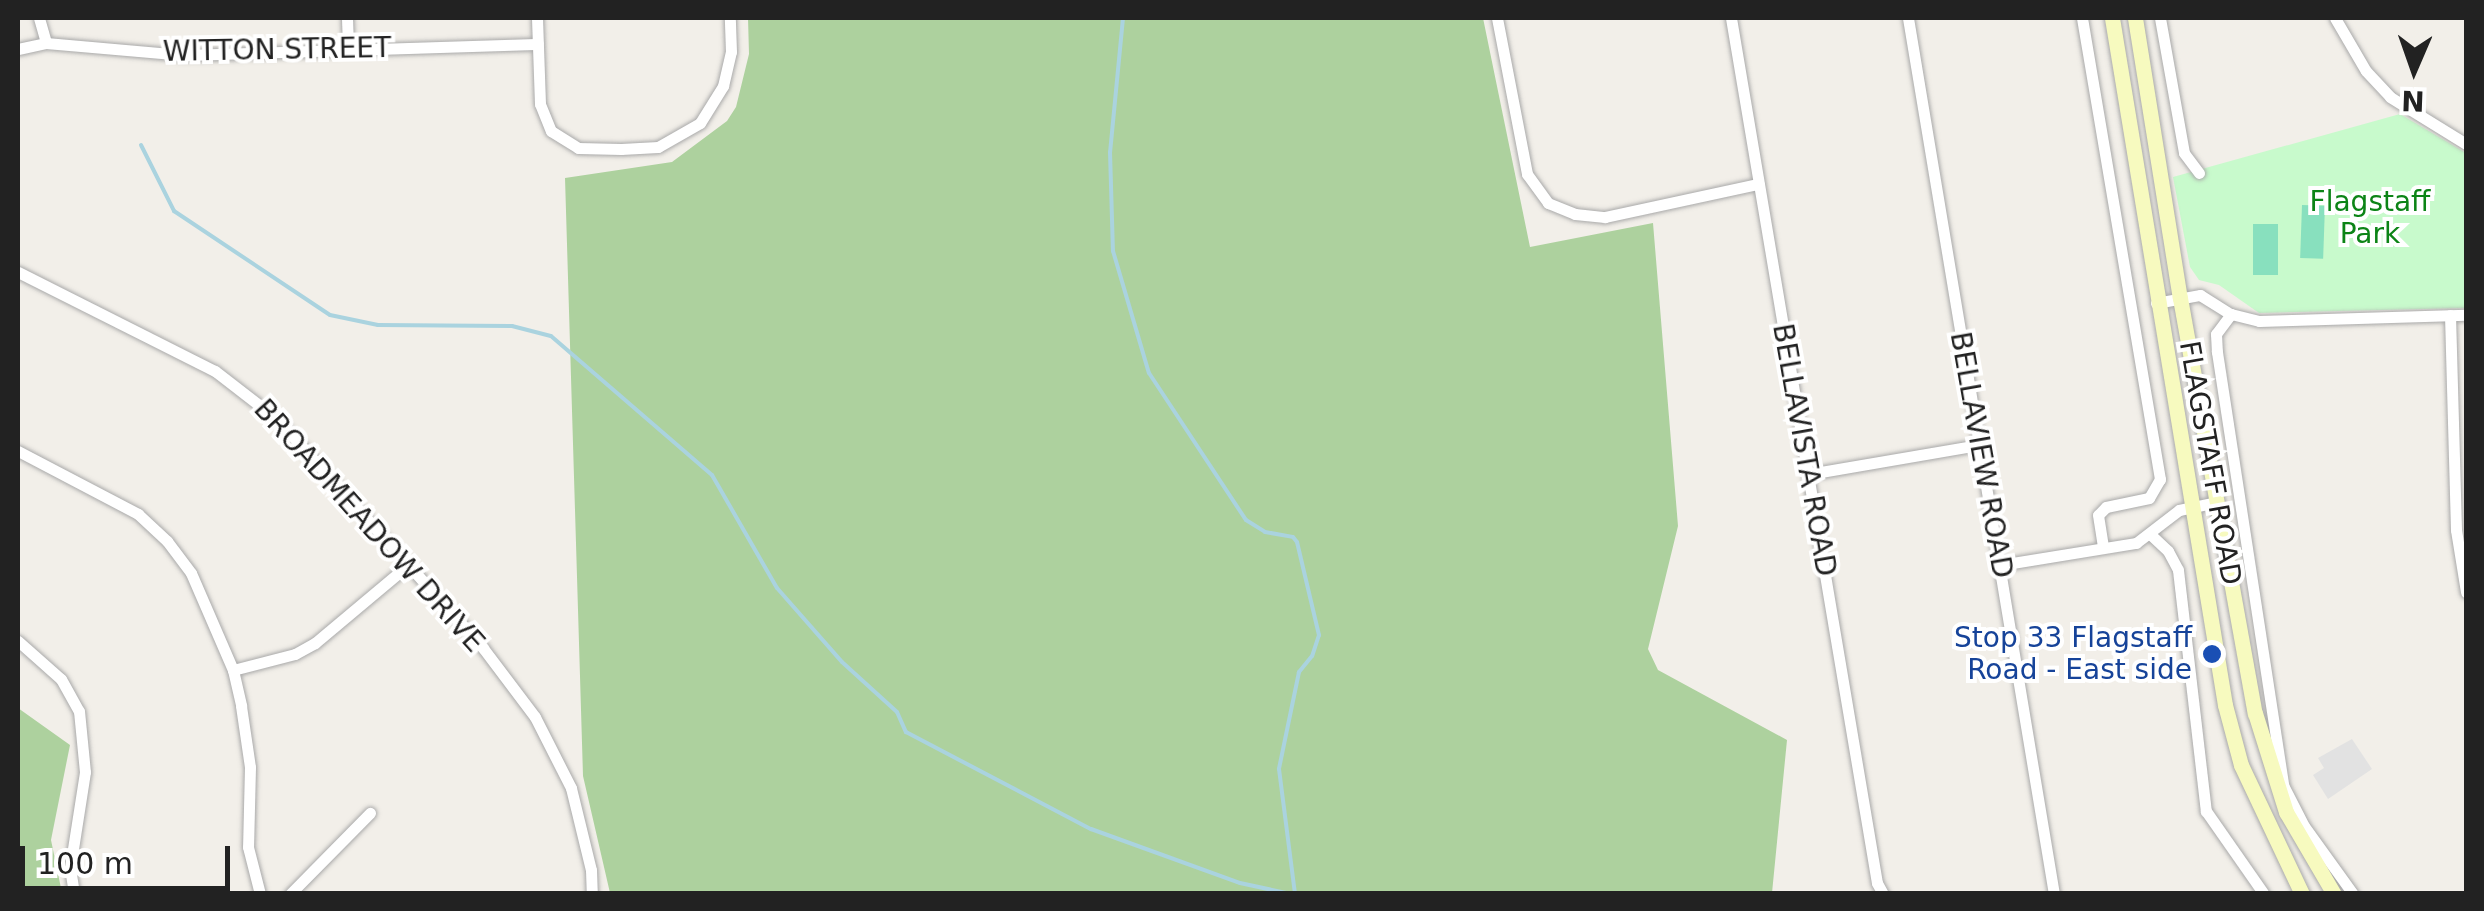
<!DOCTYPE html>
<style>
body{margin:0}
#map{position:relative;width:2484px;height:911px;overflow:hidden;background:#f2efe9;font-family:"DejaVu Sans",sans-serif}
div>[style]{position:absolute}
.forest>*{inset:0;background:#add19e}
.park>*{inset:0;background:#c8facc}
.pitch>*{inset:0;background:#88e0be;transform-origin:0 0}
.parking>*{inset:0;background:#e2e2e2}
.stream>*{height:4px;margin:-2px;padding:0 2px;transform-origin:2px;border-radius:2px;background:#aad3df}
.roads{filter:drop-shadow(0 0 2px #a9a9a9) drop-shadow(0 0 2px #a9a9a9)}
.street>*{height:11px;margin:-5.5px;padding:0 5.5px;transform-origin:5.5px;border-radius:5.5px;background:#fff}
.secondary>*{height:15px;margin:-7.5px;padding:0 7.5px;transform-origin:7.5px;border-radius:7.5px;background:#f7fabf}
.dots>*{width:28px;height:28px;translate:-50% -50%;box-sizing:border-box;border:5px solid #fff;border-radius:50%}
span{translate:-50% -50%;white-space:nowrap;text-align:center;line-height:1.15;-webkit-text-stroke:8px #fff;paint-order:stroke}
.street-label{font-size:28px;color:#222}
.park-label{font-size:28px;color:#0c8416}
.transit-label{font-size:28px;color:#164399}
.right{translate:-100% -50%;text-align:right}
.frame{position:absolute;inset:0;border:20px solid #222;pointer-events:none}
.north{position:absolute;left:2364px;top:20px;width:100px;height:100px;-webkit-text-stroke:8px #fff;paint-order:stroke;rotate:182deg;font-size:28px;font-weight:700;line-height:40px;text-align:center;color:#222}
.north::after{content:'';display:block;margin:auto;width:35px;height:45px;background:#222;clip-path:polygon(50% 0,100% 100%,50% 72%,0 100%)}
.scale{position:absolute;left:20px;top:846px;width:210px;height:45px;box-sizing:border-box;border:5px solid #222;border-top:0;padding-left:12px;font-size:30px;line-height:35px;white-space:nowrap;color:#222;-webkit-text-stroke:8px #fff;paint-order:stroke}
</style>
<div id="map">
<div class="forest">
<i style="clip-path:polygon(748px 18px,1483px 18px,1530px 247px,1653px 223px,1678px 526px,1648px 649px,1658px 670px,1787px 740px,1772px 893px,610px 893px,583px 776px,565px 178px,672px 162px,727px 121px,736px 107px,749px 54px)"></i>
<i style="clip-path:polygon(18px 708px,70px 745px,51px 840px,62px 893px,18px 893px)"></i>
</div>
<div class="park">
<i style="clip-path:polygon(2400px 114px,2466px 153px,2466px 308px,2259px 313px,2219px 285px,2199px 280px,2190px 267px,2173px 177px)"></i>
</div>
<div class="pitch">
<i style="left:2302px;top:205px;width:23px;height:53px;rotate:2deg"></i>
<i style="left:2253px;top:224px;width:25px;height:51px"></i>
</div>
<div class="parking">
<i style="clip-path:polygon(2352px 739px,2372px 769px,2328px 799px,2313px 775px,2324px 768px,2318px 758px)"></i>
</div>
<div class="stream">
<i style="left:1123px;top:18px;width:135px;rotate:95.5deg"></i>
<i style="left:1110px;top:152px;width:99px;rotate:88.3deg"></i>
<i style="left:1113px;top:251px;width:127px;rotate:73.6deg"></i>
<i style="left:1149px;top:373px;width:176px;rotate:56.6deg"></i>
<i style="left:1246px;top:520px;width:22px;rotate:32deg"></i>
<i style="left:1265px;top:532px;width:28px;rotate:10deg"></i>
<i style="left:1293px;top:537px;width:6px;rotate:51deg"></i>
<i style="left:1297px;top:542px;width:96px;rotate:76.7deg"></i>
<i style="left:1319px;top:635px;width:22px;rotate:108deg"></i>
<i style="left:1312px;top:656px;width:21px;rotate:129deg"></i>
<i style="left:1299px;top:672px;width:99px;rotate:101.7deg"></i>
<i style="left:1279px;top:769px;width:126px;rotate:82.7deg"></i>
<i style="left:141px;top:145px;width:74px;rotate:63.4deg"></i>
<i style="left:174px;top:211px;width:187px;rotate:33.7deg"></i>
<i style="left:330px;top:315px;width:49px;rotate:11.8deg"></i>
<i style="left:378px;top:325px;width:134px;rotate:0.4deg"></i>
<i style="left:512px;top:326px;width:40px;rotate:14.4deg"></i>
<i style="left:551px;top:336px;width:213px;rotate:40.8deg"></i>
<i style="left:712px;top:475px;width:130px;rotate:60.1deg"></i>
<i style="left:777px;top:588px;width:98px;rotate:48.7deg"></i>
<i style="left:842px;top:662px;width:74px;rotate:42.3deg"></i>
<i style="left:897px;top:712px;width:22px;rotate:66deg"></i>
<i style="left:906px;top:732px;width:209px;rotate:27.7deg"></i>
<i style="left:1091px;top:829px;width:158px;rotate:19.9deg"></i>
<i style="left:1240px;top:883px;width:52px;rotate:12.2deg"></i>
</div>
<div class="roads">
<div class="street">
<i style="left:39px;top:18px;width:26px;rotate:74deg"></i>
<i style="left:347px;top:18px;width:32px;rotate:88deg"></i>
<i style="left:537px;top:18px;width:86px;rotate:88deg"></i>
<i style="left:540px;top:104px;width:29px;rotate:68deg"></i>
<i style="left:551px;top:131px;width:32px;rotate:32deg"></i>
<i style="left:578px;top:148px;width:43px;rotate:1.3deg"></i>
<i style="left:621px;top:149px;width:37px;rotate:-3deg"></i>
<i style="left:658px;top:147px;width:48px;rotate:-29.7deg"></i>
<i style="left:700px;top:123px;width:44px;rotate:-58.1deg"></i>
<i style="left:723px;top:86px;width:35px;rotate:-77deg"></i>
<i style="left:731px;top:52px;width:34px;rotate:-92deg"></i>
<i style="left:1497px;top:18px;width:159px;rotate:79.1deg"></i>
<i style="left:1527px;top:174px;width:36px;rotate:54deg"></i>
<i style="left:1548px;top:203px;width:29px;rotate:22deg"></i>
<i style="left:1575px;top:214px;width:30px;rotate:6deg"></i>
<i style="left:1605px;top:217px;width:157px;rotate:-12.2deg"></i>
<i style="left:1731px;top:18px;width:877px;rotate:80.42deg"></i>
<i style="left:1877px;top:883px;width:13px;rotate:61deg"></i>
<i style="left:1908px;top:18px;width:888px;rotate:80.54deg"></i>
<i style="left:2082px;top:18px;width:468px;rotate:80.4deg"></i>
<i style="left:2160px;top:479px;width:22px;rotate:120deg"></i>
<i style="left:2149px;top:498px;width:44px;rotate:168.2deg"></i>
<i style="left:2106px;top:507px;width:11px;rotate:135deg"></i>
<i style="left:2098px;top:515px;width:33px;rotate:81deg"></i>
<i style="left:2160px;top:18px;width:137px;rotate:79.9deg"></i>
<i style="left:2184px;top:153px;width:25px;rotate:53deg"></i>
<i style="left:2335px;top:18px;width:61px;rotate:59.7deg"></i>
<i style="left:2366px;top:71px;width:35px;rotate:47deg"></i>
<i style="left:2390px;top:97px;width:89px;rotate:31.7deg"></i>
<i style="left:18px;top:49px;width:29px;rotate:-12deg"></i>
<i style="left:46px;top:43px;width:139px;rotate:5deg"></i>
<i style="left:184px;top:55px;width:354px;rotate:-1.8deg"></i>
<i style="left:18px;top:272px;width:220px;rotate:26.7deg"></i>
<i style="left:215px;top:371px;width:78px;rotate:37.7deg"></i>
<i style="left:277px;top:419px;width:308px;rotate:48deg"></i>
<i style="left:483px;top:648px;width:86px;rotate:53deg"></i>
<i style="left:535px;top:717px;width:80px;rotate:63.1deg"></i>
<i style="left:571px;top:788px;width:84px;rotate:76.3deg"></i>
<i style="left:591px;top:870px;width:24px;rotate:88deg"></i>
<i style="left:2156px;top:303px;width:45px;rotate:-10.3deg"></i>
<i style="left:2200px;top:295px;width:36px;rotate:32deg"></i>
<i style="left:2231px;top:314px;width:29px;rotate:14deg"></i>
<i style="left:2259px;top:321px;width:207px;rotate:-1.7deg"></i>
<i style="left:2231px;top:314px;width:25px;rotate:127deg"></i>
<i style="left:2216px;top:334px;width:18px;rotate:87deg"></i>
<i style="left:2217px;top:352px;width:438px;rotate:81.3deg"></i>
<i style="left:2283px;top:785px;width:46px;rotate:62.9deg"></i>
<i style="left:2304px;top:826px;width:84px;rotate:54.2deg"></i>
<i style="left:2450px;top:315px;width:215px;rotate:88.4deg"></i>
<i style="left:2456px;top:530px;width:63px;rotate:80.8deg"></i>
<i style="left:18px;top:451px;width:136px;rotate:27.7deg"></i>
<i style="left:138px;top:514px;width:40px;rotate:43deg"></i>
<i style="left:167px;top:541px;width:40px;rotate:53deg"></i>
<i style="left:191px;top:573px;width:106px;rotate:66.6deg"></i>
<i style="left:233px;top:670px;width:37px;rotate:77deg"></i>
<i style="left:241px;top:706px;width:62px;rotate:81.6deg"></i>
<i style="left:250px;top:767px;width:80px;rotate:91.4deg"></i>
<i style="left:248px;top:847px;width:49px;rotate:75.7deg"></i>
<i style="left:1809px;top:474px;width:171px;rotate:-9.7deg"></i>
<i style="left:2151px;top:535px;width:23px;rotate:43deg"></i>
<i style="left:2168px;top:551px;width:21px;rotate:62deg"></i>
<i style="left:2178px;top:570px;width:243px;rotate:83.4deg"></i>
<i style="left:2206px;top:811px;width:101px;rotate:55.1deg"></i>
<i style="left:2000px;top:565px;width:138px;rotate:-9.2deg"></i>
<i style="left:2136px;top:543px;width:54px;rotate:-37.5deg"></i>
<i style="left:2179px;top:510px;width:38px;rotate:-12deg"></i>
<i style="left:18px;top:641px;width:57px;rotate:41.5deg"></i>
<i style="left:61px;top:679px;width:37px;rotate:61deg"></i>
<i style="left:79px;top:711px;width:61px;rotate:84.4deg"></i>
<i style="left:85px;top:772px;width:97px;rotate:98.9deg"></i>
<i style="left:70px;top:868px;width:26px;rotate:81deg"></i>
<i style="left:233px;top:670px;width:64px;rotate:-14.5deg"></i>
<i style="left:295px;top:654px;width:23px;rotate:-29deg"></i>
<i style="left:315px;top:643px;width:121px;rotate:-40deg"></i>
<i style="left:290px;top:894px;width:114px;rotate:-45.4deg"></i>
</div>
<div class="secondary">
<i style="left:2112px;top:18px;width:696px;rotate:80.66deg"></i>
<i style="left:2225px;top:705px;width:62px;rotate:75.1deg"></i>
<i style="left:2241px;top:765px;width:143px;rotate:64.7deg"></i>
<i style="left:2135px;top:18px;width:284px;rotate:80.9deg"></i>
<i style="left:2180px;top:298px;width:422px;rotate:79.8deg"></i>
<i style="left:2255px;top:713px;width:104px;rotate:72.6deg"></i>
<i style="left:2286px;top:812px;width:95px;rotate:59.7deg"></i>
</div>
</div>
<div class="dots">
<i style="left:2212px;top:654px;background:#1a4fb4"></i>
</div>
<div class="street-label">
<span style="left:277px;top:50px;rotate:-1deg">WITTON STREET</span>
<span style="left:1804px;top:450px;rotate:80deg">BELLAVISTA ROAD</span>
<span style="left:1981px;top:455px;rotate:80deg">BELLAVIEW ROAD</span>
<span style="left:2210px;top:463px;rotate:80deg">FLAGSTAFF ROAD</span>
<span style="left:369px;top:526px;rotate:48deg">BROADMEADOW DRIVE</span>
</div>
<div class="park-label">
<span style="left:2370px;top:218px">Flagstaff<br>Park</span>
</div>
<div class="transit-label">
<span class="right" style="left:2192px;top:654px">Stop 33 Flagstaff<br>Road - East side</span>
</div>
<div class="frame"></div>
<div class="north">N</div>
<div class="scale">100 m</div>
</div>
